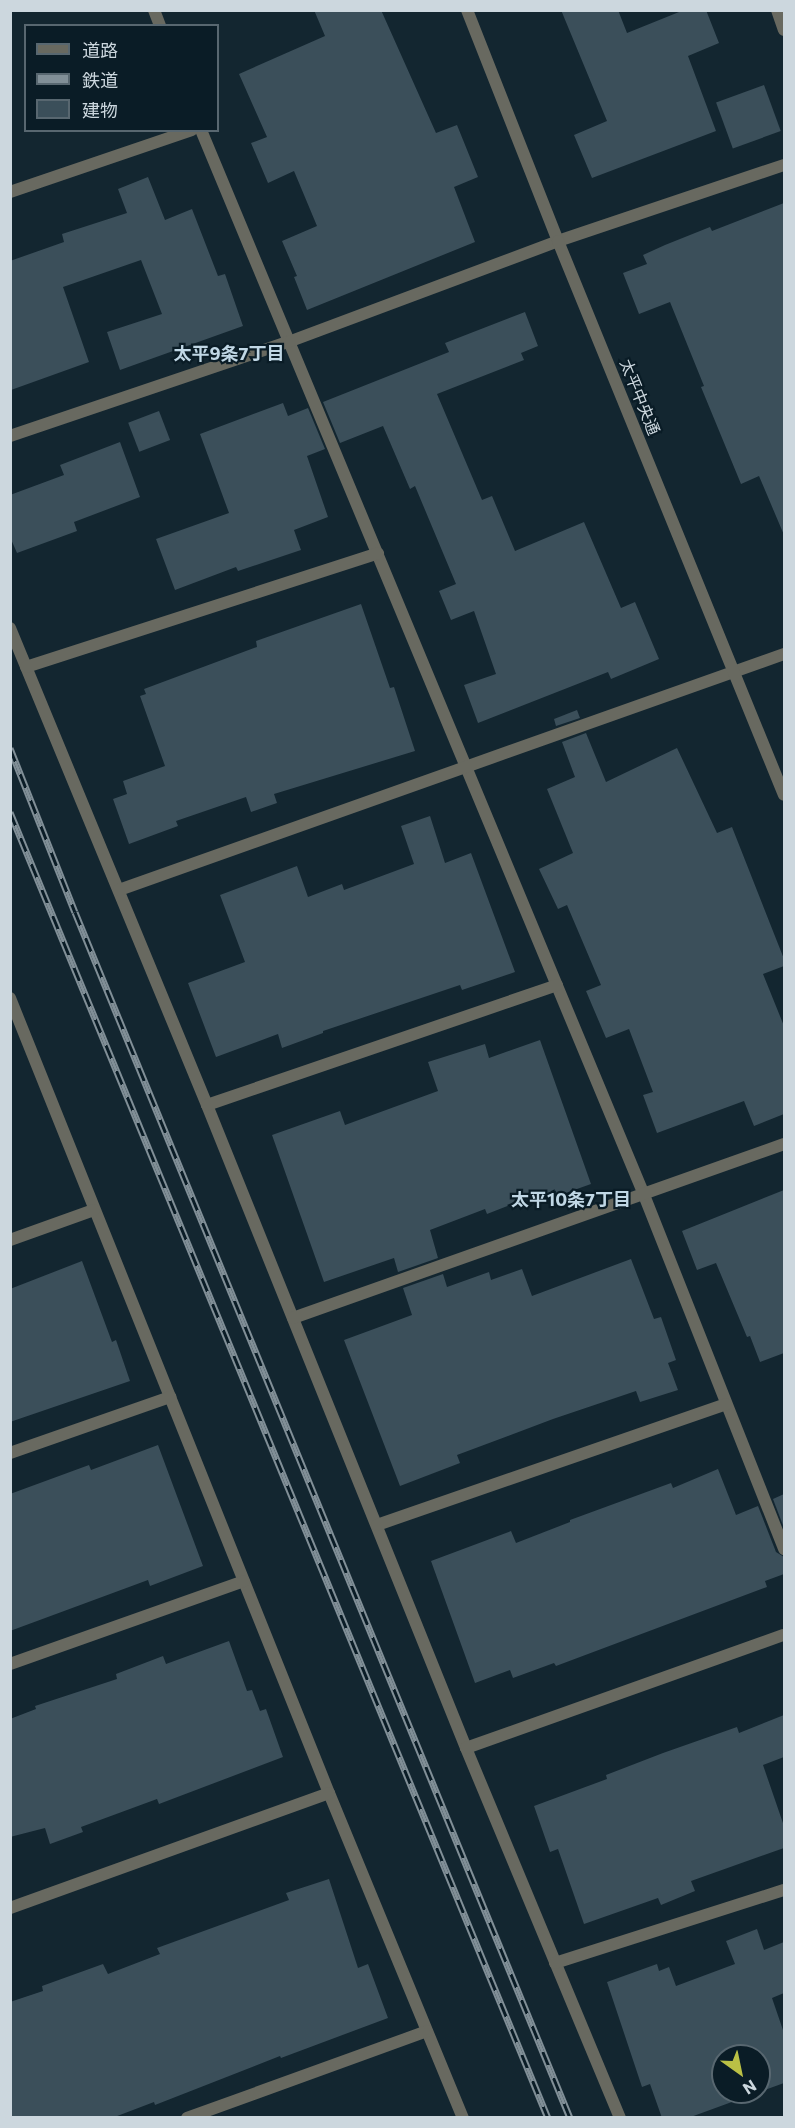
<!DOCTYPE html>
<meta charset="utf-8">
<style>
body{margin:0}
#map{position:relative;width:795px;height:2128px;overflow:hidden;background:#132630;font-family:Commissioner,"Noto Sans JP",sans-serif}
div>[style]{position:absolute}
.building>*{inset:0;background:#3b4f5a;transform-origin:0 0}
.minor>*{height:12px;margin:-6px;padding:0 6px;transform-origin:6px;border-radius:6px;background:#686960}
.tertiary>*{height:12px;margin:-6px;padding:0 6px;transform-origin:6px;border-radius:6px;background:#686960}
.rail>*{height:7px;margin-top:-3.5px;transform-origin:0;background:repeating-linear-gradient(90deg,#0a1c26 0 14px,#818f97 0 28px);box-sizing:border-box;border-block:2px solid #818f97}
span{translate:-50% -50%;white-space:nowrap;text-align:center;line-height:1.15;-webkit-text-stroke:4.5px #0a1c26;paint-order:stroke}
.street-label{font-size:16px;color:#ccd7de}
.neighbourhood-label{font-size:18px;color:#c0d7e5;font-weight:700}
.frame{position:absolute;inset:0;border:12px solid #ccd7de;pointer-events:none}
.legend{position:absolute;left:24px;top:24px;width:195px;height:108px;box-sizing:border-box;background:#0a1c26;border:2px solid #586770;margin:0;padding:8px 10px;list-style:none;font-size:18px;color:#ccd7de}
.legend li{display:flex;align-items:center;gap:12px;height:30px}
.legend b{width:30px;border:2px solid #586770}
.north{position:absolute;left:711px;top:2044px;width:60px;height:60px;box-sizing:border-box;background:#0a1c26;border:2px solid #586770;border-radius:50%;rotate:147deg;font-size:16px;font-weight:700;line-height:24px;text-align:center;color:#ccd7de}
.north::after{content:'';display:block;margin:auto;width:21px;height:27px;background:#bac045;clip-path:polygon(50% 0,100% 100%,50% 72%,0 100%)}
</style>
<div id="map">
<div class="building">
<i style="clip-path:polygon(314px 10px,381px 10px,436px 133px,457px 125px,478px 177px,454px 187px,475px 242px,307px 310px,294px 277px,297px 276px,282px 241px,317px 226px,294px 171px,268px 183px,251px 143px,267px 137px,239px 74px,325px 36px)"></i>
<i style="clip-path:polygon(561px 10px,618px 10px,627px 33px,684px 10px,706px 10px,719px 43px,688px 56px,716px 131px,592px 178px,574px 135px,607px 121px)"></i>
<i style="left:764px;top:85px;width:49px;height:51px;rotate:70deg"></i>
<i style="clip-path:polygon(148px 177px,165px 220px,192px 209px,218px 276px,225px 274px,243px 326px,120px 370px,107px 332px,162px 314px,141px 260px,63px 287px,89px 362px,11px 390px,10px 261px,64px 242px,62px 234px,127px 213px,118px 189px)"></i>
<i style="clip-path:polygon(784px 203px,784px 535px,759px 476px,741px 484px,701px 387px,704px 386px,670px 302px,639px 314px,623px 273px,647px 264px,643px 255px,665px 245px,710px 227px,712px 231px)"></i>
<i style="clip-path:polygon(525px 312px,538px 346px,521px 353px,524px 360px,437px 394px,482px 500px,492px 496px,515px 551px,584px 522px,621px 608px,635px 602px,659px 659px,611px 679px,608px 672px,478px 723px,464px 685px,496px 674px,474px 611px,451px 620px,439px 591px,456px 584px,415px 486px,410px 489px,383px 426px,340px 443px,323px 402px,449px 352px,445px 343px)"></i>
<i style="clip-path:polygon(283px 403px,288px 416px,308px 408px,325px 449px,307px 456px,328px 517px,294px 530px,301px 550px,238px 571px,236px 567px,175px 590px,156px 539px,229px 513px,200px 434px)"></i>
<i style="left:159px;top:411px;width:31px;height:33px;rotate:69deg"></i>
<i style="clip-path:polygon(120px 442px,140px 497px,74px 522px,77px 531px,17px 553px,10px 537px,10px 495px,64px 475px,60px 465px)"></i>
<i style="clip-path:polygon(361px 604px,390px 688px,394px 687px,415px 751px,274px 794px,277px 803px,251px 812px,246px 797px,176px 821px,178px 826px,129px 844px,113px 799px,127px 794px,123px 781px,165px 766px,140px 696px,146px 694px,144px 689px,257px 647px,256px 641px)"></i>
<i style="clip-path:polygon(577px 710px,580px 718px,556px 726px,554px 719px)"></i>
<i style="clip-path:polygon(586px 733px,606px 782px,677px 748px,717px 833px,732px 827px,784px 959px,784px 966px,763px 974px,784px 1026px,784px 1114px,754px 1126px,744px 1101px,657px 1133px,643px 1095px,653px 1092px,629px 1029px,606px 1038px,586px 991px,601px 985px,567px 905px,558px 909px,539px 869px,573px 853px,547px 789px,575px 777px,562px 742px)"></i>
<i style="clip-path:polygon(430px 816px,445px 863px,471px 853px,515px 972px,462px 990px,460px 985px,323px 1031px,323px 1033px,282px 1048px,278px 1034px,216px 1057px,188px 983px,245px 962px,220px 895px,297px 866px,308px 897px,342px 884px,344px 890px,414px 864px,401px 826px)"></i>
<i style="clip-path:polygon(540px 1040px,591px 1184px,546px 1200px,544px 1192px,487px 1214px,485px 1209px,430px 1230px,438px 1258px,398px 1272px,394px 1258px,324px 1282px,272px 1135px,340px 1111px,345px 1125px,438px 1091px,428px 1062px,485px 1044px,489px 1058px)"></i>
<i style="clip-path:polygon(784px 1190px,784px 1353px,760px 1362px,750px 1336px,747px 1337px,716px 1263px,697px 1270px,682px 1231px)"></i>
<i style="clip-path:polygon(631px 1259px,654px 1319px,661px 1317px,676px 1360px,668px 1363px,678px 1390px,640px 1402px,636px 1391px,553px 1419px,457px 1455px,460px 1463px,400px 1486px,344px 1340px,412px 1315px,403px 1288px,443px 1274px,447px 1287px,489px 1272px,491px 1280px,522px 1269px,532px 1296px)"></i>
<i style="clip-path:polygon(82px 1261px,112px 1342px,116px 1340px,130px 1381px,10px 1422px,10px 1289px)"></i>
<i style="clip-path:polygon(158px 1445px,203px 1566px,150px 1586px,148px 1580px,10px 1631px,10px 1494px,89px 1465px,91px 1470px)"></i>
<i style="clip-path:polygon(718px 1469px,736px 1515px,758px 1506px,776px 1552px,784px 1557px,784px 1574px,765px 1581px,767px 1587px,556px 1666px,554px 1663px,513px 1678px,510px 1670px,475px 1683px,431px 1561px,511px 1531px,516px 1543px,570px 1522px,570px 1520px,671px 1483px,673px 1488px)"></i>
<i style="clip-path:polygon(784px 1494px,784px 1528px,773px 1499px)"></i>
<i style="clip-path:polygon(229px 1641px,247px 1691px,252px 1690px,260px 1711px,266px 1709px,283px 1757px,159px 1804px,157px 1799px,81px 1827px,83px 1832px,50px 1844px,45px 1828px,10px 1837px,10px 1719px,36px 1709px,35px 1706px,117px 1679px,116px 1674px,163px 1656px,166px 1664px)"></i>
<i style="clip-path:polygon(784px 1715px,784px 1757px,763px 1765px,784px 1826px,784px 1848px,691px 1881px,695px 1891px,661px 1905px,658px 1898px,584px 1924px,558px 1849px,550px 1852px,534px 1806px,607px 1779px,606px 1775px,663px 1753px,737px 1727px,739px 1733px)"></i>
<i style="clip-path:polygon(329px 1879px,358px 1968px,368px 1964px,388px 2018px,281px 2058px,280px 2056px,155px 2105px,154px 2102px,112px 2118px,10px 2118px,10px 2002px,43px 1991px,42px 1986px,103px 1964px,108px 1974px,160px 1954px,157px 1948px,289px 1900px,286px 1893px)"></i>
<i style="clip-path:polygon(evenodd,757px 1929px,764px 1950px,784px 1942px,784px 1993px,772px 1998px,784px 2033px,784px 2083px,688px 2118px,662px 2118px,650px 2084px,642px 2087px,607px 1982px,657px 1964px,659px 1971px,669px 1967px,676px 1986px,735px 1964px,726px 1941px,757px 1929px,723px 2056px,759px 2056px,759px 2092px,723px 2092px,723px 2056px)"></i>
</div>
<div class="minor">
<i style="left:154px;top:10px;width:17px;rotate:69deg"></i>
<i style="left:777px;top:10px;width:21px;rotate:71deg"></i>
<i style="left:201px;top:130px;width:1153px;rotate:67.41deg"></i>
<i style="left:644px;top:1195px;width:381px;rotate:68.4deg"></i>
<i style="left:10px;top:192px;width:192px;rotate:-18.8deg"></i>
<i style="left:10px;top:436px;width:297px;rotate:-18.7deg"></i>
<i style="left:291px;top:341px;width:285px;rotate:-20.5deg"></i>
<i style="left:558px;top:241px;width:238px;rotate:-18.6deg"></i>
<i style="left:10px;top:628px;width:516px;rotate:67.56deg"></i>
<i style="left:207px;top:1105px;width:693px;rotate:68.06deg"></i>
<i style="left:466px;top:1748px;width:401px;rotate:67.4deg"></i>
<i style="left:26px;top:667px;width:370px;rotate:-17.9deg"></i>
<i style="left:119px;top:890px;width:706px;rotate:-19.54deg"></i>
<i style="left:10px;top:998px;width:857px;rotate:68.14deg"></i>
<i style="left:329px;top:1793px;width:352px;rotate:67.6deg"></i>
<i style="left:207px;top:1105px;width:370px;rotate:-18.9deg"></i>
<i style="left:10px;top:1240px;width:89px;rotate:-19.7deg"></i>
<i style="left:293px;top:1318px;width:521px;rotate:-19.51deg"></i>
<i style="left:10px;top:1453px;width:170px;rotate:-19.3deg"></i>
<i style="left:377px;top:1525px;width:369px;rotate:-19.1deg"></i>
<i style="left:10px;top:1664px;width:248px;rotate:-19.5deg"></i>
<i style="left:466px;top:1748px;width:337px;rotate:-19.6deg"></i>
<i style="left:10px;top:1908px;width:339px;rotate:-19.8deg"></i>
<i style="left:555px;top:1963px;width:240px;rotate:-17.7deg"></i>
<i style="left:187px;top:2118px;width:255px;rotate:-19.9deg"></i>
</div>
<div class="tertiary">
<i style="left:467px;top:10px;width:248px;rotate:68.5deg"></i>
<i style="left:558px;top:241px;width:598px;rotate:67.81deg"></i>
</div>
<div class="rail">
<i style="left:10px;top:748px;width:176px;rotate:68.4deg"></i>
<i style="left:75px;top:912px;width:1304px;rotate:67.68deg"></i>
<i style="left:10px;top:812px;width:1412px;rotate:67.61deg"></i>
</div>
<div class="street-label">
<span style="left:640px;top:397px;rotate:68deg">太平中央通</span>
</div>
<div class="neighbourhood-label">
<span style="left:229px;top:353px">太平9条7丁目</span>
<span style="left:571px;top:1199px">太平10条7丁目</span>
</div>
<div class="frame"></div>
<ul class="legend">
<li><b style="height:8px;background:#686960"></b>道路</li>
<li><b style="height:8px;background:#818f97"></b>鉄道</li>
<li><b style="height:16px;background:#3b4f5a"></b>建物</li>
</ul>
<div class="north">N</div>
</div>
